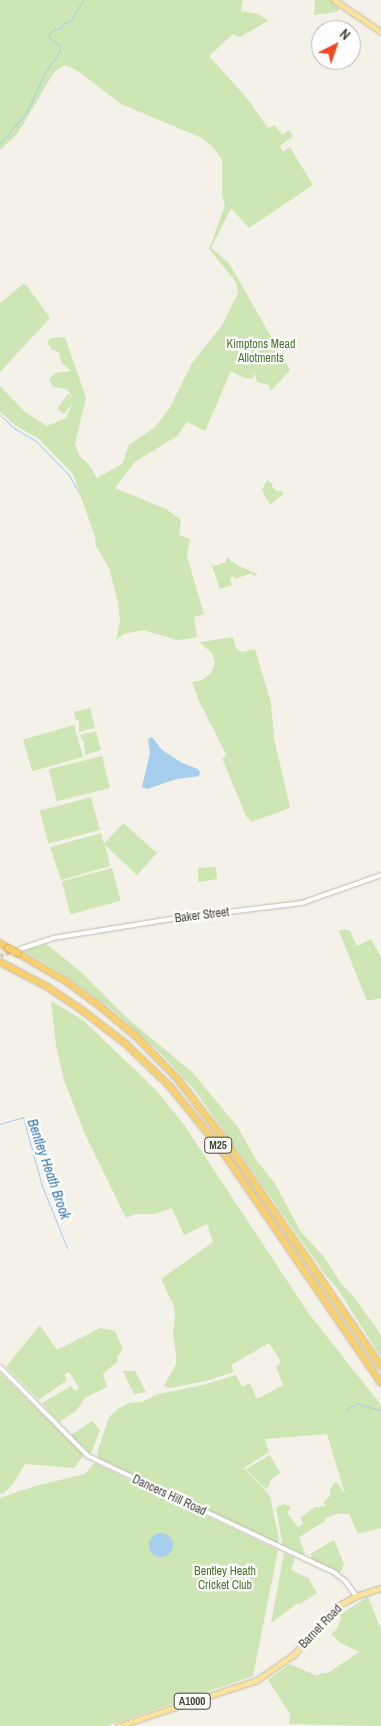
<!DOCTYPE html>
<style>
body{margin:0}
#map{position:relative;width:381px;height:1726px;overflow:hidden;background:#f4f1e9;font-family:"Archivo Narrow",sans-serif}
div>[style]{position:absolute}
.green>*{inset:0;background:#cde6b3;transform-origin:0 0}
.water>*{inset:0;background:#a8ceee}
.round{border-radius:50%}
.stream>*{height:1px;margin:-0.5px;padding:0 0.5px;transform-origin:0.5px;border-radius:0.5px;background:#a8ceee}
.minor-tunnel>*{height:4px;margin-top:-2px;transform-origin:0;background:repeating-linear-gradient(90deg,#d1cec5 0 4px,transparent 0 6px)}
.roads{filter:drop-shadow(0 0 1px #bfb9ac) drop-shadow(0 0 1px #bfb9ac)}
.minor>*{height:4px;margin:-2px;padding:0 2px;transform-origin:2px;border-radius:2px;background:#fff}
.major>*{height:5px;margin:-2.5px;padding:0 2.5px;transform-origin:2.5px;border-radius:2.5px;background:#fae39b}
.highway>*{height:5.5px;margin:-2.75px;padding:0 2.75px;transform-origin:2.75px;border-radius:2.75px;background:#f8d06f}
.bridges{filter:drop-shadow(0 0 1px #d8a63f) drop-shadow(0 0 1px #d8a63f)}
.highway-bridge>*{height:5.5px;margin:-2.75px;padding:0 2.75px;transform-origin:2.75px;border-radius:2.75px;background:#f8d06f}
span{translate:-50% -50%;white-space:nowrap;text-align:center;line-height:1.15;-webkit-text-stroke:4.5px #fff;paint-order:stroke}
.shield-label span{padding:1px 4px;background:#fff;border:1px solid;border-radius:4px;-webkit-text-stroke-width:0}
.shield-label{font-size:11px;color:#474237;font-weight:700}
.park-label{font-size:12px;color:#46772c}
.street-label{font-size:12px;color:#474237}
.water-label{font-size:14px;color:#3477b0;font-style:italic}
.north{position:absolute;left:311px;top:20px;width:50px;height:50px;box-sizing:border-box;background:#fff;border:1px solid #b5b3af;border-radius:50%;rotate:41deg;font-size:14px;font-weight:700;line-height:20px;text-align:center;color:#474237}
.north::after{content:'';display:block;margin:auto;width:18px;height:22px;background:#f24922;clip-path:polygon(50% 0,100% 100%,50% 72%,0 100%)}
</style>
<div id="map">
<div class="green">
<i style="clip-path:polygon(0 0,243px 0,241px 11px,258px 14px,268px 21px,240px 37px,233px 34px,209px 56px,246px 97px,268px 128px,275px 125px,282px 135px,289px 130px,293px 136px,280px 146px,283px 152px,290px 147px,313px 185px,249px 228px,231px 208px,211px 248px,229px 263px,290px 370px,271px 391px,269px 385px,257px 382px,254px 371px,253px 379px,244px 378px,231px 371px,205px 431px,187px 422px,177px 436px,135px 462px,115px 488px,166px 509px,181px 520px,179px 535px,190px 539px,187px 556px,204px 614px,194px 617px,197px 636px,194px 638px,177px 640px,143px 630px,124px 634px,116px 640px,120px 622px,118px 602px,109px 568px,96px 546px,95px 537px,73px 474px,39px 439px,15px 425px,0 412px,0 386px,25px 412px,47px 426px,66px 418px,73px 403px,64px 414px,57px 409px,68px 394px,73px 398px,67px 389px,53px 387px,49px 379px,55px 373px,71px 371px,61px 362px,59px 352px,52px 350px,47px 342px,51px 338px,65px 337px,86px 398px,75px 444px,79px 455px,90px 466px,97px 478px,122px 464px,129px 445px,155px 427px,169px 409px,192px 363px,223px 324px,238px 293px,236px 282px,209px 249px,225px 206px,222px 194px,222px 160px,213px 147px,202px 138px,121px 104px,78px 71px,65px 65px,54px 72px,18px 133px,0 150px)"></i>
<i style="clip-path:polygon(315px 0,331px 0,339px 9px,336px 12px,314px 15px)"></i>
<i style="clip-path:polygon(23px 284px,27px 286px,50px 318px,0 372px,0 303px)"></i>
<i style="clip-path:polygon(267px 480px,273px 484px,272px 487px,278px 492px,280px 490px,284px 493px,270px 505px,262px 490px)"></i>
<i style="clip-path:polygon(228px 558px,235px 564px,257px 574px,254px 576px,252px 573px,235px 579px,234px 576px,230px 578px,232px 585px,220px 589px,211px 563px,214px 566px,226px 562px,226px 559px)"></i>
<i style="clip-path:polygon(233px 637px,236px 648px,242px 652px,255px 649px,271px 703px,274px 738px,290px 808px,251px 822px,246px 816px,222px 758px,226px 756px,225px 752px,198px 699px,192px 682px,202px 680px,211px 673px,215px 664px,212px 653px,200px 643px,201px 642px)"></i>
<i style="clip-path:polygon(90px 708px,95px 728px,79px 732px,79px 720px,76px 720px,74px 712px)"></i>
<i style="left:74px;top:725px;width:33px;height:53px;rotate:74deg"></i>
<i style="clip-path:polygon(96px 731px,101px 750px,85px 755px,84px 743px,80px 735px)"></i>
<i style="left:102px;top:756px;width:33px;height:55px;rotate:76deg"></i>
<i style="left:91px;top:797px;width:34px;height:53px;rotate:75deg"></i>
<i style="clip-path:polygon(123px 823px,157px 853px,137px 875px,105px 845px,110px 866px,61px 880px,50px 847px,101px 833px,104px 844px)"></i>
<i style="clip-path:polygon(216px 867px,217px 879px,198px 882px,198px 868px)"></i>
<i style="left:112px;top:868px;width:34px;height:52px;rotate:75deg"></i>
<i style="clip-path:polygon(344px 929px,350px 931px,357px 946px,371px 939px,381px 957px,381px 998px,367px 1001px,339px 931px)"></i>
<i style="clip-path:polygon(46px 944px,80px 971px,127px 1018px,193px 1073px,237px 1126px,256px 1160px,274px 1182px,301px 1232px,324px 1257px,340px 1282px,354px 1297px,377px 1329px,381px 1337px,381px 1357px,337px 1288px,327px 1277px,194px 1089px,161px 1054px,113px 1010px,68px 977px,24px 951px)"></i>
<i style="clip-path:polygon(51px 1001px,83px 1020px,156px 1090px,185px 1126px,309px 1314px,381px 1405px,381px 1528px,358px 1534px,349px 1514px,336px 1514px,326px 1518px,325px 1521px,299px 1537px,305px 1553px,303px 1556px,283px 1547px,276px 1508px,283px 1504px,291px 1506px,287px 1513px,298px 1527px,303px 1524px,301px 1517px,315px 1507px,326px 1506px,323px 1502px,330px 1496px,330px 1489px,336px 1481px,345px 1494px,327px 1434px,265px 1439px,269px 1452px,244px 1468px,270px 1496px,279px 1539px,277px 1545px,99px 1459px,97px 1453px,109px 1417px,119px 1408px,129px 1403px,142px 1402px,158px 1394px,203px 1385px,236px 1375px,242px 1387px,250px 1383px,257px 1399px,283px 1385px,276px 1367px,281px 1362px,269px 1343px,231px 1365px,234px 1372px,206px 1381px,170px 1388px,164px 1386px,176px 1364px,176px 1354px,173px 1334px,175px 1314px,173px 1304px,161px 1279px,213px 1242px,207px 1224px,184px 1235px,172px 1208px,154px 1214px,136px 1214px,126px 1218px,84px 1132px,64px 1080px,56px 1046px)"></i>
<i style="clip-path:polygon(40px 1325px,57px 1350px,100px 1328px,115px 1331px,123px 1349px,117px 1357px,118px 1361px,103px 1374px,107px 1387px,85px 1398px,76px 1411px,59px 1422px,42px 1403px,71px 1386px,75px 1391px,79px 1388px,69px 1372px,64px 1375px,67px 1380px,39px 1400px,6px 1367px)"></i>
<i style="clip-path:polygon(123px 1371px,135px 1371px,146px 1392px,134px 1394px)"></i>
<i style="clip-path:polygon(0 1373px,84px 1455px,74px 1468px,25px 1464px,13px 1484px,3px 1494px,0 1493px)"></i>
<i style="clip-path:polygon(92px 1421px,100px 1430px,91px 1454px,71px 1435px)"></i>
<i style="clip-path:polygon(270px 1455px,280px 1473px,270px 1480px,269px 1486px,265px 1489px,246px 1469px)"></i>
<i style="clip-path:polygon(94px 1463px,278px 1550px,253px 1676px,107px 1726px,0 1726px,0 1498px,35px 1486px,85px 1474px)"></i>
<i style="clip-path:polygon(334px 1540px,344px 1564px,341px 1571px,338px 1572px,307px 1558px,310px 1559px,312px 1556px,310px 1554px)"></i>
<i style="clip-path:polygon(284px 1553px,295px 1558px,291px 1570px,308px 1578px,317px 1593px,300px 1604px,298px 1603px,271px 1623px)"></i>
<i style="clip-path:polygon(368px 1597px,381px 1629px,381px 1726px,289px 1724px,290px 1714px,268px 1680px,290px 1664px,317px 1676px,322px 1673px,328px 1673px,359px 1652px,339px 1642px,331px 1634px,337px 1629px,341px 1618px,339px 1615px)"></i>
</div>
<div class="water">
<i style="clip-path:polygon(152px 737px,162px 750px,182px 763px,198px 769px,200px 772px,199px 776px,177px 779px,147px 789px,142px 787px,150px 753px,148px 739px)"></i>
<i class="round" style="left:149px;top:1533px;width:24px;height:24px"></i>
</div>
<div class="stream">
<i style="left:0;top:143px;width:40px;rotate:-49deg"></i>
<i style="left:26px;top:113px;width:44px;rotate:-64.6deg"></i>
<i style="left:45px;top:73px;width:27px;rotate:-56deg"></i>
<i style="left:60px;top:51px;width:6px;rotate:-99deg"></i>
<i style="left:59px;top:45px;width:13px;rotate:-141deg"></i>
<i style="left:49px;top:37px;width:4px;rotate:-90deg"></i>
<i style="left:49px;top:33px;width:6px;rotate:-39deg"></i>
<i style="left:54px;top:29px;width:7px;rotate:-8deg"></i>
<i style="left:61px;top:28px;width:6px;rotate:-59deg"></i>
<i style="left:64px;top:23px;width:8px;rotate:-23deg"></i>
<i style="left:71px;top:20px;width:23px;rotate:-59deg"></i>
<i style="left:0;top:415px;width:19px;rotate:43deg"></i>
<i style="left:14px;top:428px;width:27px;rotate:31deg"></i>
<i style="left:37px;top:442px;width:46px;rotate:45.9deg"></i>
<i style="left:69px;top:475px;width:21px;rotate:61deg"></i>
<i style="left:0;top:1124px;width:24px;rotate:-17deg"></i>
<i style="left:23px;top:1117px;width:72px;rotate:74.6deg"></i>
<i style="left:42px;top:1186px;width:67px;rotate:68deg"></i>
<i style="left:347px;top:1409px;width:12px;rotate:-31deg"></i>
<i style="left:357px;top:1403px;width:25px;rotate:18deg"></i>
</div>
<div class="minor-tunnel">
<i style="left:0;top:956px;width:15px;rotate:-20deg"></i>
</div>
<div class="roads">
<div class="minor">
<i style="left:20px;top:949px;width:35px;rotate:-18deg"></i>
<i style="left:53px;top:938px;width:120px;rotate:-9.1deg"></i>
<i style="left:171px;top:919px;width:132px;rotate:-7deg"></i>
<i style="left:302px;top:903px;width:84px;rotate:-19.5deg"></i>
<i style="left:0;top:1367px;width:125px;rotate:45.3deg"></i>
<i style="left:88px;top:1456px;width:273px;rotate:25.3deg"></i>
<i style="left:335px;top:1573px;width:14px;rotate:39deg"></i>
<i style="left:346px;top:1582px;width:17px;rotate:54deg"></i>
</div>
<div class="major">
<i style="left:334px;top:0;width:57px;rotate:34.2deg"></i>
<i style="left:118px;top:1726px;width:146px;rotate:-18.3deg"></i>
<i style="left:257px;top:1680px;width:44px;rotate:-34.8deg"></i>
<i style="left:293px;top:1655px;width:70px;rotate:-46.7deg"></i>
<i style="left:341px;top:1604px;width:17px;rotate:-28deg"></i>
<i style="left:356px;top:1596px;width:26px;rotate:-18deg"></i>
</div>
<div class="highway">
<i style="left:0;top:943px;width:9px;rotate:32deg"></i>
<i style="left:18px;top:953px;width:56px;rotate:30.3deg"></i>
<i style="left:66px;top:981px;width:42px;rotate:36.3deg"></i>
<i style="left:100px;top:1006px;width:47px;rotate:39.8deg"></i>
<i style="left:136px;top:1036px;width:60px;rotate:45.7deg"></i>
<i style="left:178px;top:1079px;width:82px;rotate:52.4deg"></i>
<i style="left:228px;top:1144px;width:270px;rotate:55.4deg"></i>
<i style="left:0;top:962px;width:54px;rotate:27.5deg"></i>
<i style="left:48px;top:987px;width:36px;rotate:34deg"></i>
<i style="left:78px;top:1007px;width:59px;rotate:37.5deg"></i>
<i style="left:125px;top:1043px;width:62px;rotate:43.7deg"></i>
<i style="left:170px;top:1086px;width:86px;rotate:51.1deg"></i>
<i style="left:224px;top:1153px;width:278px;rotate:55.6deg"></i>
</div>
</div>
<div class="bridges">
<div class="highway-bridge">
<i style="left:8px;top:948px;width:11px;rotate:27deg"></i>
</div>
</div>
<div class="shield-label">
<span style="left:218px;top:1145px">M25</span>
<span style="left:192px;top:1701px">A1000</span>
</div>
<div class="park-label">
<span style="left:261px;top:352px">Kimptons Mead<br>Allotments</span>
<span style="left:225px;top:1579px">Bentley Heath<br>Cricket Club</span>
</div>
<div class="street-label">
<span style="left:202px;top:916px;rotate:-7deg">Baker Street</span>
<span style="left:169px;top:1496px;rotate:25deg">Dancers Hill Road</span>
<span style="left:321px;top:1627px;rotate:-46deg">Barnet Road</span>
</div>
<div class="water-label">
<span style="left:49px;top:1169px;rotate:71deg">Bentley Heath Brook</span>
</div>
<div class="north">N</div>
</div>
